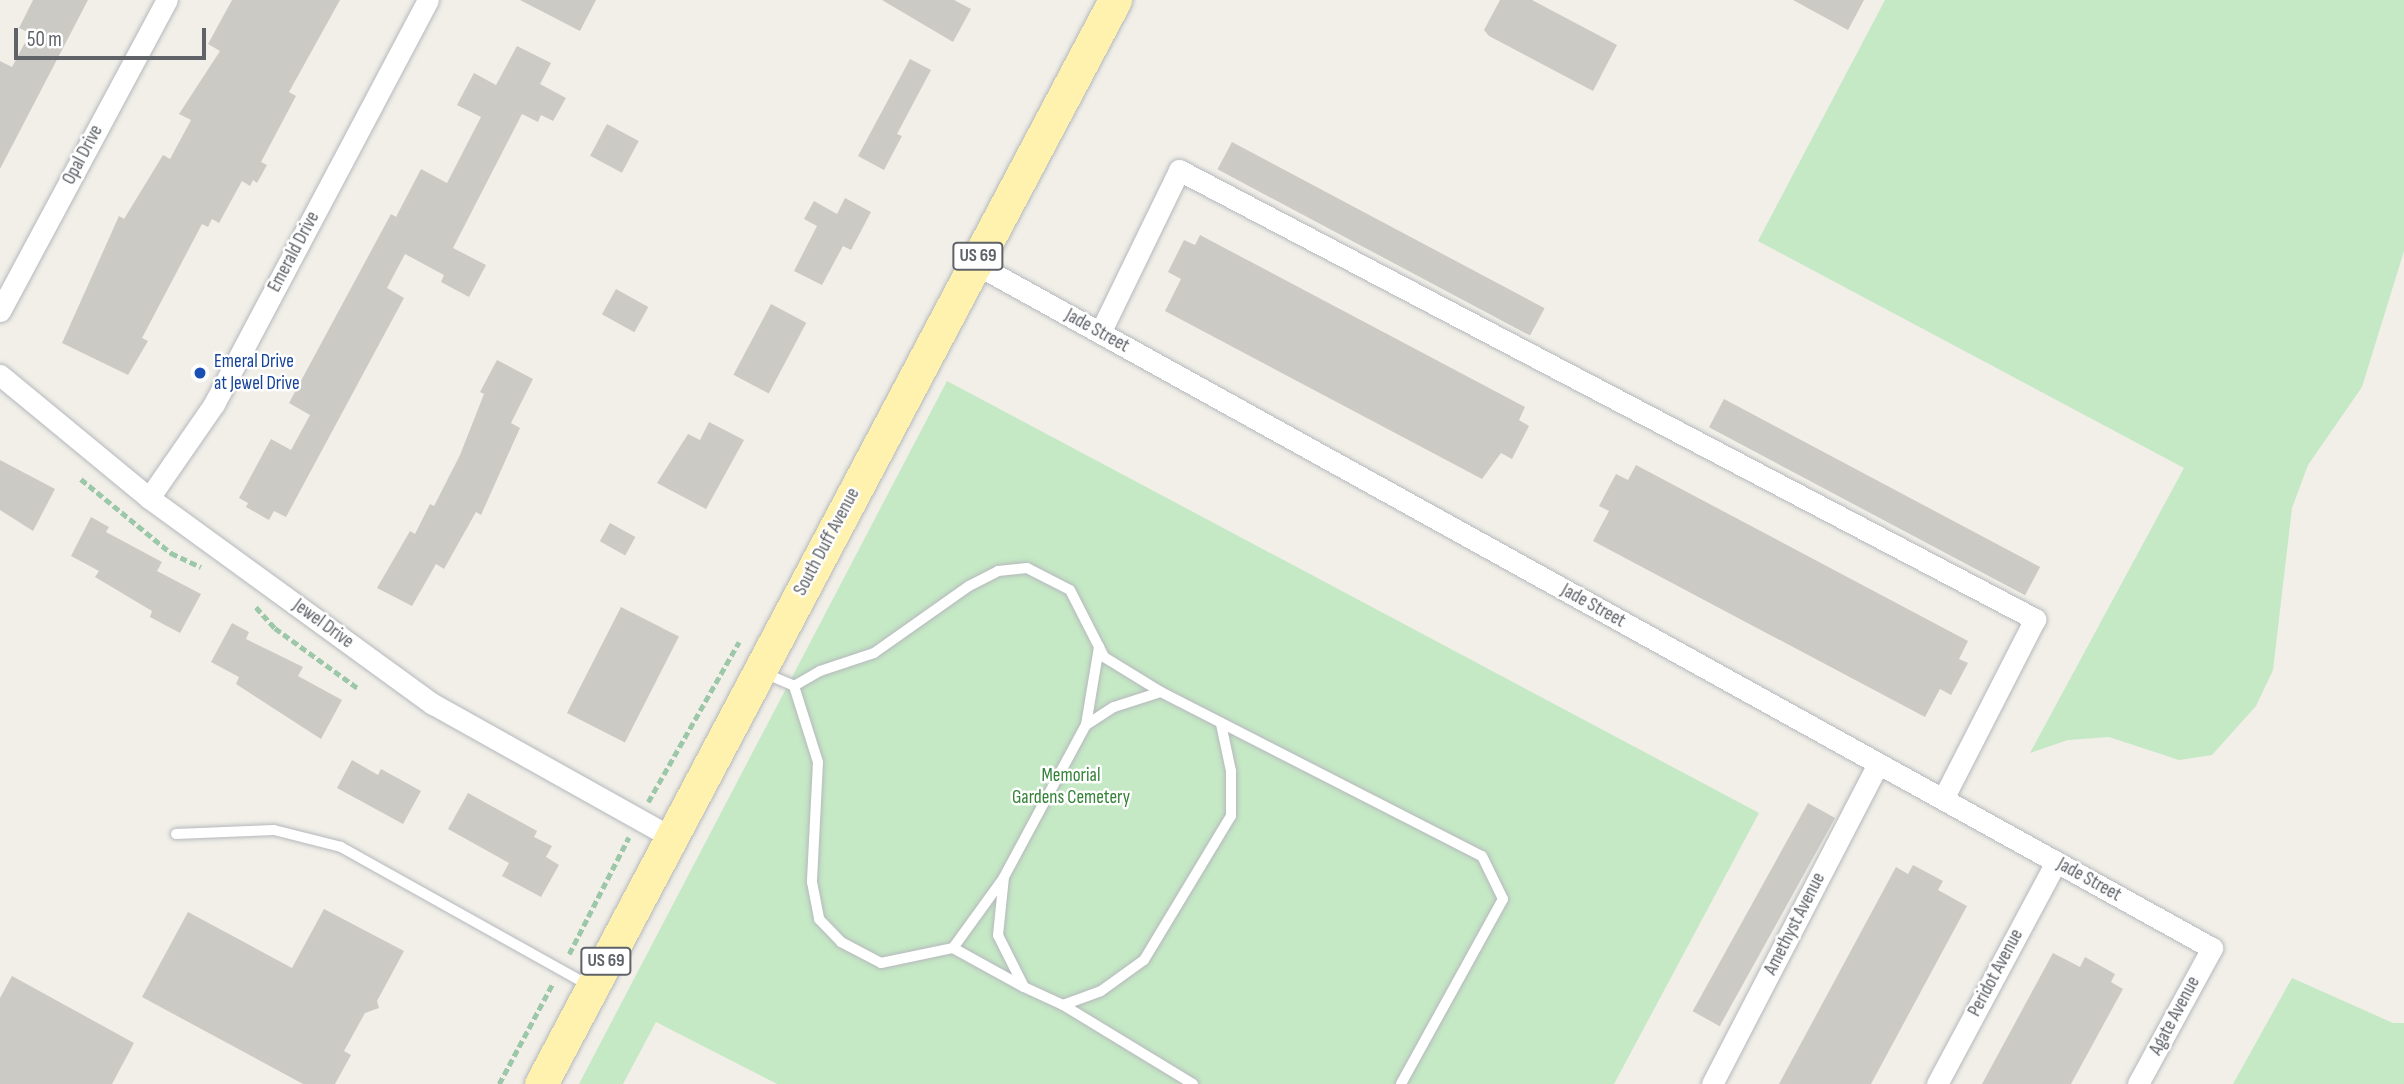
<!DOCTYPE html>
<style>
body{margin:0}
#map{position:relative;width:2404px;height:1084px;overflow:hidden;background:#f1efe8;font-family:"Sofia Sans Condensed",sans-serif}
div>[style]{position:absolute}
.green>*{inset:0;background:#c5e8c5}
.building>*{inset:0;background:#cccac5;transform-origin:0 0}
.path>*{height:4.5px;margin-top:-2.25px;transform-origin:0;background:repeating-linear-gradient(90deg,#9cc7a9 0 7px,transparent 0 10.5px)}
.roads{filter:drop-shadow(0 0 2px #b5b8bc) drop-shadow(0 0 2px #b5b8bc)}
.service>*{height:10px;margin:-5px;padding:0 5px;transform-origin:5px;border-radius:5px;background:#fff}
.minor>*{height:21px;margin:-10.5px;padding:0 10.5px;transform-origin:10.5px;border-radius:10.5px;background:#fff}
.primary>*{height:33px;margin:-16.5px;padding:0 16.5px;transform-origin:16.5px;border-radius:16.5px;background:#fff2af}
.dots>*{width:19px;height:19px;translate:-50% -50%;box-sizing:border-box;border:4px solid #fff;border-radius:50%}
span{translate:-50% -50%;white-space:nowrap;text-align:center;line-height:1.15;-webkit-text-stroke:5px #fff;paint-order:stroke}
.shield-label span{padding:2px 5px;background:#fff;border:2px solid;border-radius:5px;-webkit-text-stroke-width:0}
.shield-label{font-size:18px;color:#5f6368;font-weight:700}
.street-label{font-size:19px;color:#5f6368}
.transit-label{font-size:19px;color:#164399}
.left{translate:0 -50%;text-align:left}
.park-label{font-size:19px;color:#348238}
.scale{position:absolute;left:14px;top:28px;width:192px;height:32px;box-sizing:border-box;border:4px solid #5f6368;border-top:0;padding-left:9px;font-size:21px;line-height:24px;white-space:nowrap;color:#5f6368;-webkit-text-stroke:5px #fff;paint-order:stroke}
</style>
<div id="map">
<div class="green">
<i style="clip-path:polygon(1885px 0,2404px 0,2404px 251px,2362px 387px,2308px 465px,2292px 508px,2273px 670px,2256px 706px,2212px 755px,2179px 760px,2109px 737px,2068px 740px,2030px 753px,2184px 468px,1758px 241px)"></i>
<i style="clip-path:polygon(947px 381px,1759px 813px,1614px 1084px,777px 1084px,656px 1022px,623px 1084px,579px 1084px)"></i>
<i style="clip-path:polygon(2292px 978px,2393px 1023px,2404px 1023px,2404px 1084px,2233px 1084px)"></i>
</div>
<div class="building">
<i style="clip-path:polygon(33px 0,88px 0,0 169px,0 61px,12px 67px,30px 33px,19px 28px)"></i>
<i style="clip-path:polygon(232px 0,340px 0,289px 92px,296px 96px,261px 162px,267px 165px,257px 183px,253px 180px,250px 186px,242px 181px,219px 223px,212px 219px,208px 227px,202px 224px,142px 338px,148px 341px,128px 375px,62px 343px,119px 216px,124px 219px,163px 155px,170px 159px,191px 120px,179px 114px,220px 51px,208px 44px)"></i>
<i style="clip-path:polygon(520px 0,596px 0,580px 31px)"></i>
<i style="clip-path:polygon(882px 0,954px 0,971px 9px,953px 42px)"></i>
<i style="clip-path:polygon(1500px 0,1532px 0,1617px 45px,1593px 91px,1489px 36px,1484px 30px)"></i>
<i style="clip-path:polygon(1793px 0,1864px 0,1848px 30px)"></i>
<i style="clip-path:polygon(517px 46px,551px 63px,540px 84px,566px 98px,553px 121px,541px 115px,538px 122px,522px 114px,453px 248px,486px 265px,469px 297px,441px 282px,444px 275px,405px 254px,387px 288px,404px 298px,286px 517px,274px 511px,269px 520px,246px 507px,248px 503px,239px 498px,271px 439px,291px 450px,310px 415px,289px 403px,391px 214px,396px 217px,421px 169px,447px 183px,481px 117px,457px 105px,474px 73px,496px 85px)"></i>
<i style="clip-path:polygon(910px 59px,931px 70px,897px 134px,902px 136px,884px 170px,858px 156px)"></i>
<i style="left:607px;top:124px;width:36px;height:36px;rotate:28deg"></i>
<i style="left:1232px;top:142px;width:354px;height:31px;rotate:28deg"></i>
<i style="clip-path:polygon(845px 198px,871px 212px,851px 250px,843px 246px,822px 285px,794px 271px,817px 226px,804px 219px,814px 201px,837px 214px)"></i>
<i style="clip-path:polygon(1200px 235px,1525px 407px,1519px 420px,1529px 426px,1512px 459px,1501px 453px,1482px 479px,1165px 311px,1181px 279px,1168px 272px,1184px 240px,1195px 245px)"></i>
<i style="left:616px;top:289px;width:37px;height:29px;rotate:29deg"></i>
<i style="left:771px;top:304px;width:40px;height:80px;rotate:28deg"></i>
<i style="clip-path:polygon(497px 360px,533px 379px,511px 423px,520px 428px,481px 515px,476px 512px,444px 569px,436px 564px,412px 606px,377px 588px,410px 531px,415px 534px,430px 504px,434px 506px,460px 455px,484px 394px,480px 392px)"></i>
<i style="left:1724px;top:399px;width:358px;height:32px;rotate:28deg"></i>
<i style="clip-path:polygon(709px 422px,744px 440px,706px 509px,657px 483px,688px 434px,700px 440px)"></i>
<i style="clip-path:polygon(0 460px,55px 489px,33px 531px,0 510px)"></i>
<i style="clip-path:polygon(1636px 465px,1968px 641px,1959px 659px,1968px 663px,1951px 695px,1940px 689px,1925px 717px,1593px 541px,1609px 511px,1599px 506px,1616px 474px,1628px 480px)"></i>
<i style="clip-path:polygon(91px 517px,109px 527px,106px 532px,162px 562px,157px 571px,201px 594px,180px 633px,150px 617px,152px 611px,95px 577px,99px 571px,71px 556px)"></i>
<i style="left:610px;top:523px;width:29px;height:21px;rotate:29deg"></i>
<i style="left:621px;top:607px;width:65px;height:119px;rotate:27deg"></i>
<i style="clip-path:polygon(232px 623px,249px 632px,246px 639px,303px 667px,298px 676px,342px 700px,321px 739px,236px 684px,239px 677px,211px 662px)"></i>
<i style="clip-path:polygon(352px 760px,378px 775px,381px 769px,421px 791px,403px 824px,337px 788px)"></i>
<i style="clip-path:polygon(468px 793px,537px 831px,534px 837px,552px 846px,546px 857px,559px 865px,541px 897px,502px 876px,509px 863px,448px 829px)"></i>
<i style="left:1808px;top:803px;width:31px;height:238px;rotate:29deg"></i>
<i style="clip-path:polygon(1913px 865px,1943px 881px,1938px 890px,1967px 906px,1871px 1084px,1779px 1084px,1896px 867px,1908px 874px)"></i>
<i style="clip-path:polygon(324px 909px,404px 951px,377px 1001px,379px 1008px,365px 1013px,344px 1051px,351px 1055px,335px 1084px,303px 1084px,142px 997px,188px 912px,292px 968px)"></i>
<i style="clip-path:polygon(2053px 953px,2080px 967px,2085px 957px,2115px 974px,2111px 982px,2123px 989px,2071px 1084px,1982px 1084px)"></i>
<i style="clip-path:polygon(12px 976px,134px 1043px,112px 1084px,0 1084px,0 998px)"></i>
</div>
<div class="path">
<i style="left:81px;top:479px;width:117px;rotate:39.4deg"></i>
<i style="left:171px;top:553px;width:33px;rotate:25deg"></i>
<i style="left:256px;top:607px;width:28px;rotate:48deg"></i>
<i style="left:275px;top:628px;width:104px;rotate:36deg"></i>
<i style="left:648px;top:802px;width:184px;rotate:-60.4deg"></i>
<i style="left:569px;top:954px;width:131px;rotate:-62.9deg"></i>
<i style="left:499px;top:1084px;width:115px;rotate:-61.9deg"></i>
</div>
<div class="roads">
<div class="service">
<i style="left:1099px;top:647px;width:11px;rotate:63deg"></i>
<i style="left:1104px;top:657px;width:67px;rotate:31.6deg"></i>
<i style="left:764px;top:673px;width:33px;rotate:23deg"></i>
<i style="left:794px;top:686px;width:30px;rotate:-30deg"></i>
<i style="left:820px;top:671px;width:57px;rotate:-18.4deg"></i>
<i style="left:874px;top:653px;width:116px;rotate:-35.2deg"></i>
<i style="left:969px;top:586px;width:33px;rotate:-27deg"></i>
<i style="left:998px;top:571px;width:29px;rotate:-6deg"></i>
<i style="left:1027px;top:568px;width:48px;rotate:27.1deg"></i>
<i style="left:1070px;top:590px;width:64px;rotate:63deg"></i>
<i style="left:1099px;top:647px;width:79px;rotate:99.5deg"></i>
<i style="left:794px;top:686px;width:80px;rotate:72.5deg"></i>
<i style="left:818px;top:762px;width:120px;rotate:92.9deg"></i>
<i style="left:812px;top:882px;width:38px;rotate:79deg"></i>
<i style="left:819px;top:919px;width:32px;rotate:46deg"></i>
<i style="left:841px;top:942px;width:45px;rotate:27.7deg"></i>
<i style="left:881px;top:963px;width:74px;rotate:-11.8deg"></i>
<i style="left:953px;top:948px;width:81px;rotate:28.8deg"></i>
<i style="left:176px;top:834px;width:98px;rotate:-2.3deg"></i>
<i style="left:274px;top:830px;width:69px;rotate:14.2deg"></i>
<i style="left:341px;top:847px;width:285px;rotate:29.2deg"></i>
<i style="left:953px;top:948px;width:85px;rotate:-54.1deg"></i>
<i style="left:1063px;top:1005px;width:40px;rotate:-20.2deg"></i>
<i style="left:1101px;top:991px;width:53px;rotate:-35.8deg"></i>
<i style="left:1144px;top:960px;width:168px;rotate:-58.9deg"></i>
<i style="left:1231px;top:816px;width:45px;rotate:-90deg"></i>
<i style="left:1231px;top:771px;width:48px;rotate:-102deg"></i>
<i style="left:1193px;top:1084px;width:152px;rotate:-148.7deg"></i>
<i style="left:1063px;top:1005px;width:43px;rotate:-155.2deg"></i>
<i style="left:1024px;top:987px;width:58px;rotate:-116.6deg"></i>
<i style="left:998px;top:935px;width:58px;rotate:-84.1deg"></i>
<i style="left:1004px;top:877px;width:173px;rotate:-61.7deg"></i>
<i style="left:1086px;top:725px;width:33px;rotate:-33deg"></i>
<i style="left:1114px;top:707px;width:49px;rotate:-17.7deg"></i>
<i style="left:1161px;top:692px;width:360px;rotate:27.1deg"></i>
<i style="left:1482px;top:856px;width:48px;rotate:64deg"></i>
<i style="left:1503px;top:899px;width:211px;rotate:118.9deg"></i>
</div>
<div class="minor">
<i style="left:974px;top:263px;width:1415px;rotate:28.96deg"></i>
<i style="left:2212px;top:948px;width:155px;rotate:118.6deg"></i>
<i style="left:0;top:311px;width:353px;rotate:-61.8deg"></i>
<i style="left:1100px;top:333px;width:181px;rotate:-64.1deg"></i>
<i style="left:1179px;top:170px;width:967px;rotate:27.68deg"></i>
<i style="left:2035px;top:619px;width:202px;rotate:117.1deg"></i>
<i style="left:0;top:375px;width:193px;rotate:39.5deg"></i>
<i style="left:149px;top:498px;width:351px;rotate:36deg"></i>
<i style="left:433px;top:704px;width:273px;rotate:29.2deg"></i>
<i style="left:149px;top:498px;width:114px;rotate:-55.3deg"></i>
<i style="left:214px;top:404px;width:457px;rotate:-62.1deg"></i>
<i style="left:1712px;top:1084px;width:360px;rotate:-62.6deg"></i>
<i style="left:1937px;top:1084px;width:252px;rotate:-61.8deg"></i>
</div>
<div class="primary">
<i style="left:541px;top:1084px;width:1227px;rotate:-62.1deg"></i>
</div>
</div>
<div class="dots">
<i style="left:200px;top:373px;background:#1a4fb4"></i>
</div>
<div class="shield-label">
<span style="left:978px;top:256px">US 69</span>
<span style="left:606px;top:961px">US 69</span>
</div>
<div class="street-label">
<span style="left:83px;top:155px;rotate:-62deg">Opal Drive</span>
<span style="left:294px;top:252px;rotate:-62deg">Emerald Drive</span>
<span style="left:1097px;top:331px;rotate:29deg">Jade Street</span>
<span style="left:827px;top:542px;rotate:-62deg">South Duff Avenue</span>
<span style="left:1593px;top:606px;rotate:29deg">Jade Street</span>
<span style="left:323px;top:624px;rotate:36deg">Jewel Drive</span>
<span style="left:2089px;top:880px;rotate:29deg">Jade Street</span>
<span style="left:1795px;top:924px;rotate:-63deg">Amethyst Avenue</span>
<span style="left:1996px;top:973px;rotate:-62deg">Peridot Avenue</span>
<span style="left:2175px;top:1016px;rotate:-62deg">Agate Avenue</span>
</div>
<div class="transit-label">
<span class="left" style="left:214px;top:373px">Emeral Drive<br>at Jewel Drive</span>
</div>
<div class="park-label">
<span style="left:1071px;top:787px">Memorial<br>Gardens Cemetery</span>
</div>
<div class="scale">50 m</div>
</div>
